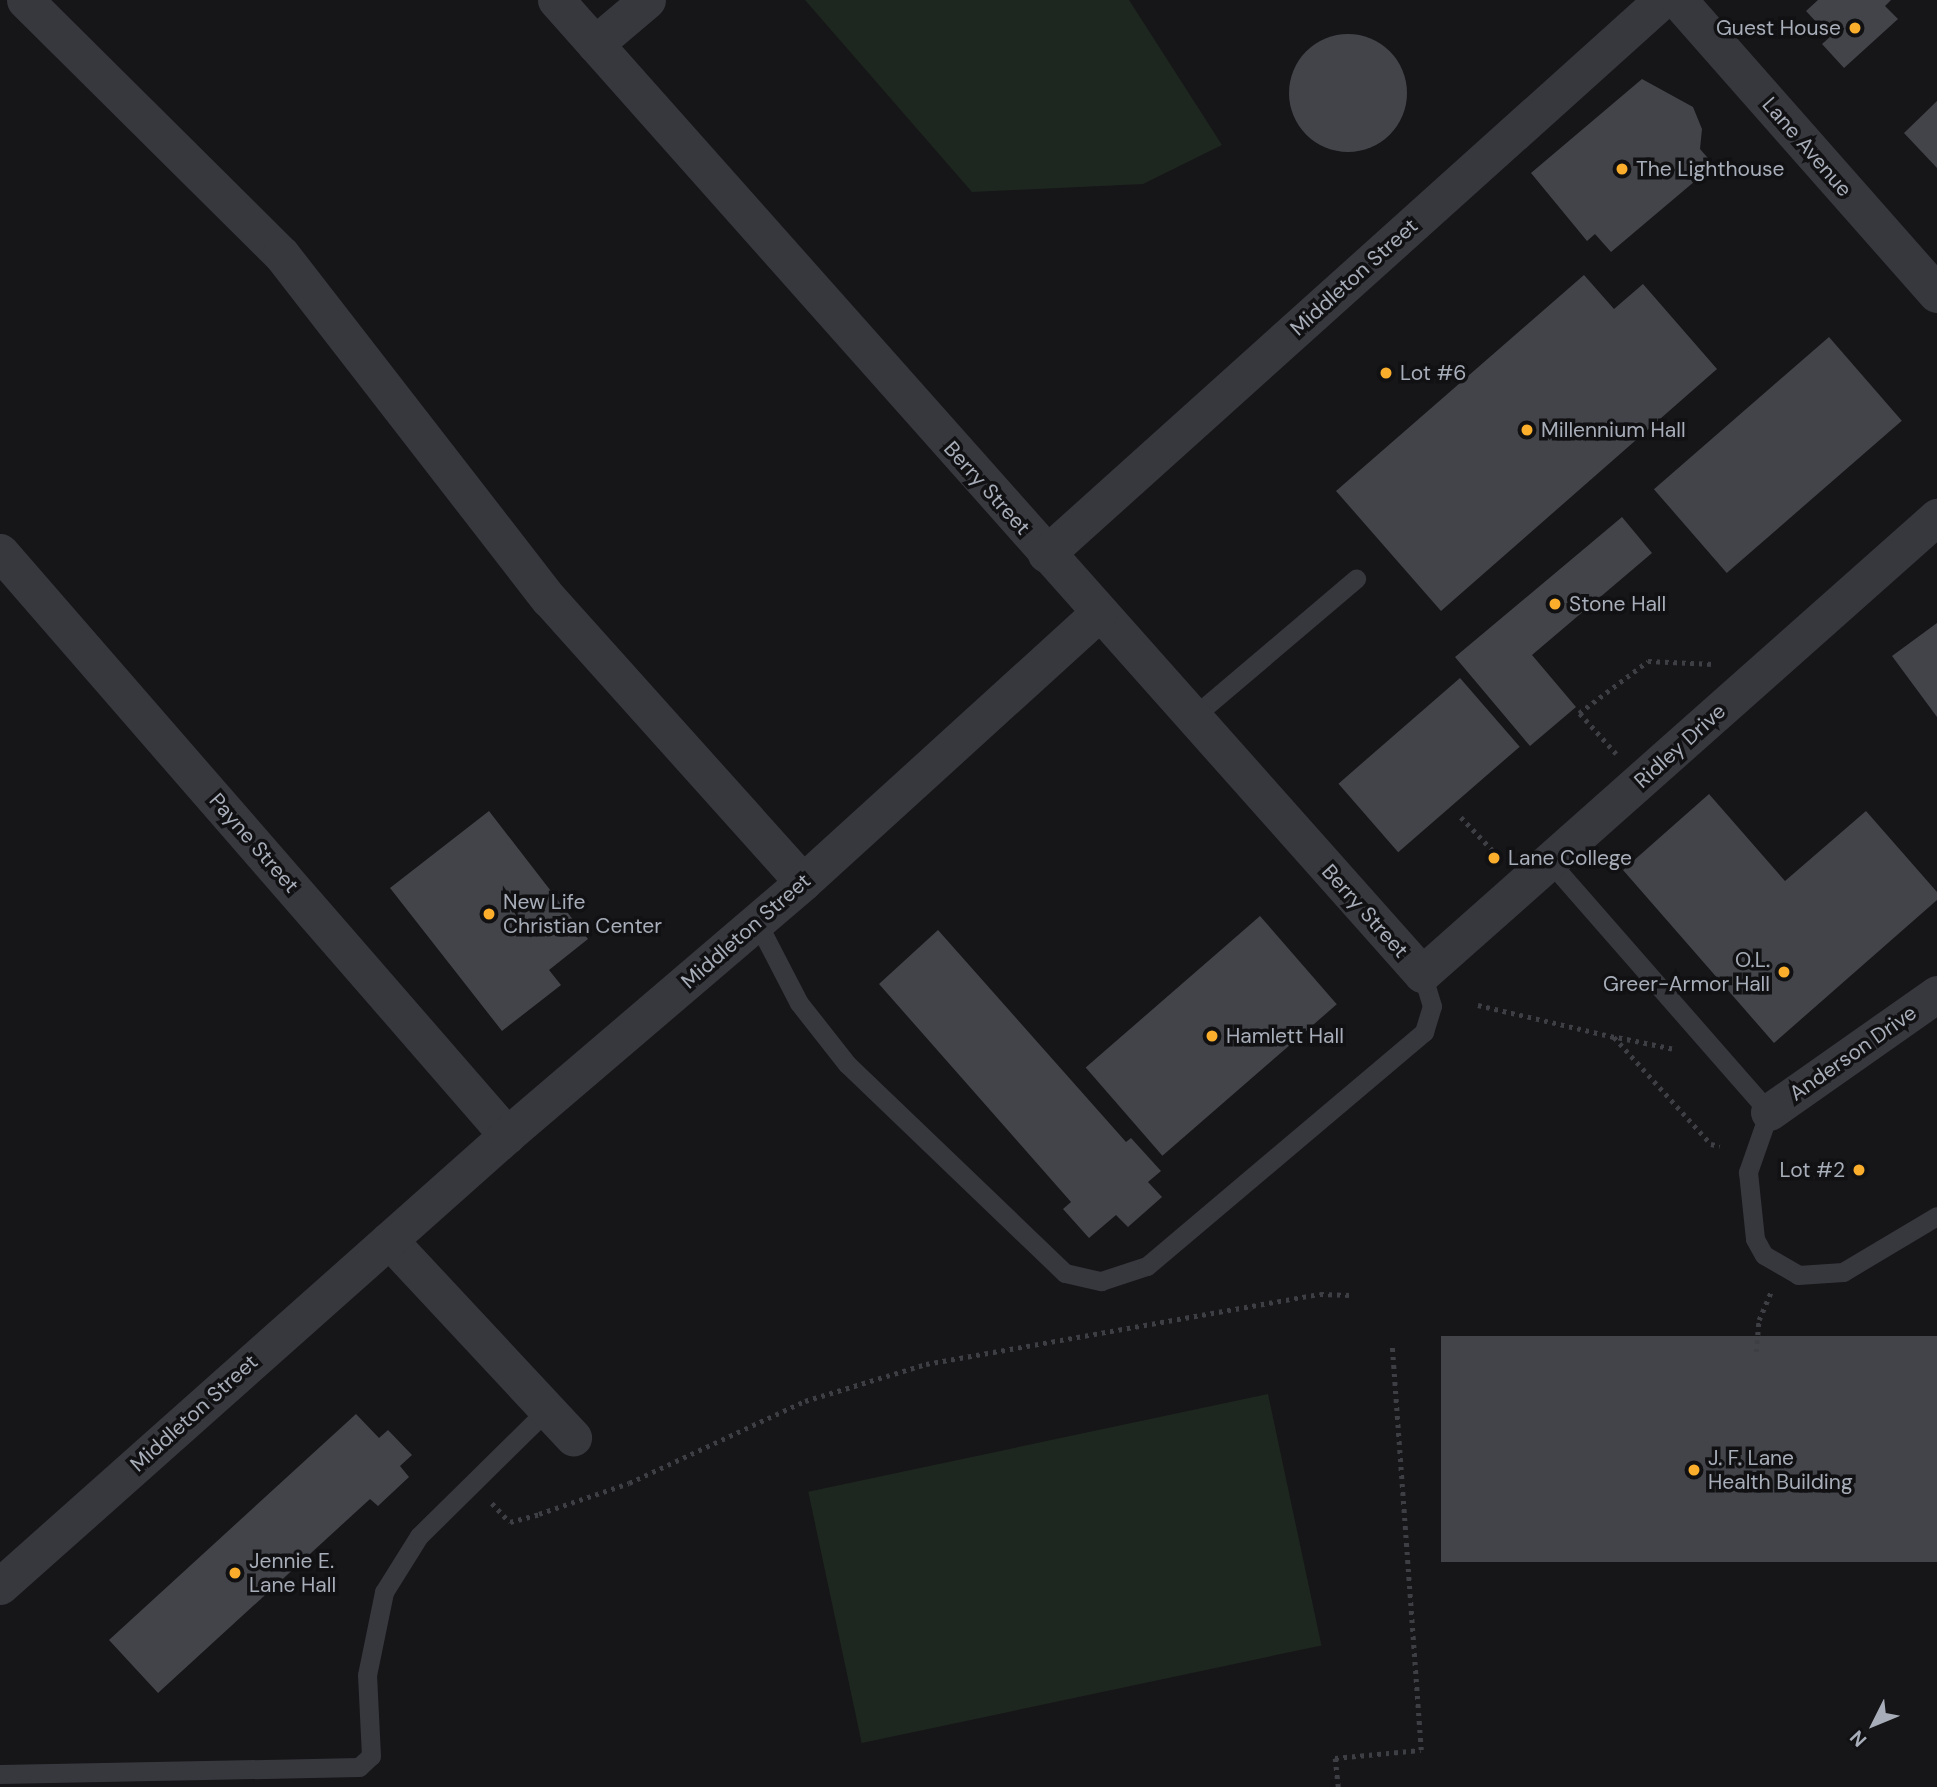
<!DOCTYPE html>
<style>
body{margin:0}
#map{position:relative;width:1937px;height:1787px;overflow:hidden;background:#161618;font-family:"DM Sans",sans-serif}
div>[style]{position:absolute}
.green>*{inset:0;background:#1e271f;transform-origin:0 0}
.building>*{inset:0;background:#424449;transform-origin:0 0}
.round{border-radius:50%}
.path>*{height:4.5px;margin-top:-2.25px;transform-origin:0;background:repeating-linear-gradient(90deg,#3d3f45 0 3.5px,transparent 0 8.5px)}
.service>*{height:19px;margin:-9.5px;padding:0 9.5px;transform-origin:9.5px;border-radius:9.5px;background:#37383e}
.minor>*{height:37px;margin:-18.5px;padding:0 18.5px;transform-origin:18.5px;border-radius:18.5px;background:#37383e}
.tertiary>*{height:38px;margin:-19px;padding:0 19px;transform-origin:19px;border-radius:19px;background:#37383e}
.dots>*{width:19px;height:19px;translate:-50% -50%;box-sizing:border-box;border:4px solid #111113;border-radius:50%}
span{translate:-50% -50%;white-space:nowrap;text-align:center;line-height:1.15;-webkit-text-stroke:7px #111113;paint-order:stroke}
.poi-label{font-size:21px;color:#a8aeb9}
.right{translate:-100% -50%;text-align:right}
.left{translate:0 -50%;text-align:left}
.street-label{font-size:21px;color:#a8aeb9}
.north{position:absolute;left:1839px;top:1689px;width:70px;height:70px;-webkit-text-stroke:5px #111113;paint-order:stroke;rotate:227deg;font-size:19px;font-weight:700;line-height:28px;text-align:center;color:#a8aeb9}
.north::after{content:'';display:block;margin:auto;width:24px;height:32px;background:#a8aeb9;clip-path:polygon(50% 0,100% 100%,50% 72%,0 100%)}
</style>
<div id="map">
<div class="green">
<i style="clip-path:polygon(805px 0,1129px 0,1222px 145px,1143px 184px,972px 192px)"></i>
<i style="left:1268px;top:1394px;width:257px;height:470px;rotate:78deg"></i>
</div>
<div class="building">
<i style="clip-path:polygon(1818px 0,1891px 0,1885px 6px,1898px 19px,1844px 68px,1822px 44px,1830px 37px,1806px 11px)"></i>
<i class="round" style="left:1289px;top:34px;width:118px;height:118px"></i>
<i style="clip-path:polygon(1642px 79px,1693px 107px,1702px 129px,1700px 149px,1714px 165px,1611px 252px,1595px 234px,1587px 241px,1531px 173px)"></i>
<i style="clip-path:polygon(1937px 101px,1937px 168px,1904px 133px)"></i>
<i style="clip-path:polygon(1584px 275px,1614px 309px,1643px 284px,1717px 369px,1441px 611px,1336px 491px)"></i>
<i style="left:1829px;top:337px;width:111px;height:232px;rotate:49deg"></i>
<i style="clip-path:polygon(1622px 517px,1652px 553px,1532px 655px,1576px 707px,1530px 746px,1455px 657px)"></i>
<i style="clip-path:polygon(1937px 623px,1937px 717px,1892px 656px)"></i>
<i style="left:1460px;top:678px;width:91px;height:161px;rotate:49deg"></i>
<i style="clip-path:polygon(1709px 794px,1785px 881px,1866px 811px,1937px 892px,1937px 900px,1774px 1043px,1623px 870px)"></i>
<i style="clip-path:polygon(489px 811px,588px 939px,549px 970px,561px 985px,502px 1031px,390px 888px)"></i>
<i style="left:1260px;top:916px;width:117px;height:231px;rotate:49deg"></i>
<i style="clip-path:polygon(938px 930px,1126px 1142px,1131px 1138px,1161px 1171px,1148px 1182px,1162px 1197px,1128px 1227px,1116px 1215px,1089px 1238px,1063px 1209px,1071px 1202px,879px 984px)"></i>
<i style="left:1937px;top:1336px;width:226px;height:496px;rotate:90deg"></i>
<i style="clip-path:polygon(356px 1414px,379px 1438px,388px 1430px,412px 1455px,400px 1466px,409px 1477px,378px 1506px,370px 1499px,158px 1693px,109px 1640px)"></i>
</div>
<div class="path">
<i style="left:1616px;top:754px;width:55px;rotate:-132.1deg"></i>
<i style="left:1579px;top:713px;width:86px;rotate:-37deg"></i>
<i style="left:1648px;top:661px;width:65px;rotate:2.6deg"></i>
<i style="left:1461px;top:817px;width:55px;rotate:46.5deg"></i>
<i style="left:1478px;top:1005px;width:140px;rotate:13.2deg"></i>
<i style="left:1672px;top:1049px;width:59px;rotate:-168.3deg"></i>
<i style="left:1614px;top:1037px;width:144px;rotate:47.8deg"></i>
<i style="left:1711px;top:1144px;width:9px;rotate:13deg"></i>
<i style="left:1756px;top:1352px;width:32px;rotate:-85deg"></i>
<i style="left:1759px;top:1320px;width:30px;rotate:-67deg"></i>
<i style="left:492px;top:1503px;width:26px;rotate:47deg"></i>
<i style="left:510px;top:1522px;width:30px;rotate:-15deg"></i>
<i style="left:539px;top:1514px;width:95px;rotate:-19deg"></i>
<i style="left:629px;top:1483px;width:194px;rotate:-25deg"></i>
<i style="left:805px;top:1401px;width:127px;rotate:-17deg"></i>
<i style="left:926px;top:1364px;width:400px;rotate:-10.1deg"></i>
<i style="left:1320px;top:1294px;width:31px;rotate:2deg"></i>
<i style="left:1338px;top:1787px;width:29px;rotate:-96deg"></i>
<i style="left:1335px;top:1758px;width:86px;rotate:-5.3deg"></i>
<i style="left:1421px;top:1750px;width:408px;rotate:-94.1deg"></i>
</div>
<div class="service">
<i style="left:1193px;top:717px;width:214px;rotate:-40.3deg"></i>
<i style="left:1550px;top:862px;width:332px;rotate:48.8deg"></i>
<i style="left:1769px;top:1112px;width:64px;rotate:109.3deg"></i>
<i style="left:1748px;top:1172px;width:67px;rotate:84deg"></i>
<i style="left:1755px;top:1239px;width:18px;rotate:61deg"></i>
<i style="left:1764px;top:1255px;width:39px;rotate:30deg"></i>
<i style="left:1798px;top:1275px;width:45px;rotate:-3.8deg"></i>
<i style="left:1843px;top:1272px;width:109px;rotate:-30.8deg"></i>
<i style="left:757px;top:922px;width:91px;rotate:62.6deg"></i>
<i style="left:799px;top:1003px;width:78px;rotate:51.8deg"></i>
<i style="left:847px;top:1064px;width:302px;rotate:43.8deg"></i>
<i style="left:1065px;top:1273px;width:37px;rotate:13deg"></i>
<i style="left:1101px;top:1281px;width:48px;rotate:-18.1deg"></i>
<i style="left:1147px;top:1266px;width:363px;rotate:-40.2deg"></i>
<i style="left:1424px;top:1032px;width:27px;rotate:-73deg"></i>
<i style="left:1432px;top:1006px;width:34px;rotate:-107deg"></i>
<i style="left:0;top:1774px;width:359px;rotate:-1.1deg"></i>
<i style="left:359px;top:1767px;width:16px;rotate:-43deg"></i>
<i style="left:371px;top:1756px;width:81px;rotate:-92.8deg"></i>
<i style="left:367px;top:1675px;width:85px;rotate:-78.4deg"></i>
<i style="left:384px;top:1592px;width:66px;rotate:-58deg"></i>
<i style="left:419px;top:1536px;width:181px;rotate:-44.6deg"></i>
</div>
<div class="minor">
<i style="left:25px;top:0;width:361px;rotate:44.8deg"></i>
<i style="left:281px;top:254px;width:437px;rotate:52.2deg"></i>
<i style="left:549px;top:599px;width:380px;rotate:48.1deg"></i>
<i style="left:556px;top:0;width:1303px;rotate:48.36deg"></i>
<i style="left:1422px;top:974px;width:689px;rotate:-41.59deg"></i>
<i style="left:595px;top:44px;width:68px;rotate:-40.2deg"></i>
<i style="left:0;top:552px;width:773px;rotate:48.99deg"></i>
<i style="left:1046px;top:554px;width:828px;rotate:-41.97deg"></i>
<i style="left:1769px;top:1112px;width:205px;rotate:-35.1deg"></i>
<i style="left:389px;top:1240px;width:270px;rotate:47deg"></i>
<i style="left:0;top:1586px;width:679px;rotate:-41.65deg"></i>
<i style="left:507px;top:1135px;width:389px;rotate:-40.5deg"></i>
<i style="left:803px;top:882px;width:399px;rotate:-42.3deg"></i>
</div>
<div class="tertiary">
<i style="left:1678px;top:0;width:392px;rotate:48.6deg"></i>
</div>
<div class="dots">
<i style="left:1855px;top:28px;background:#fbad2c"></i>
<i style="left:1622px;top:169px;background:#fbad2c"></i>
<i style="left:1386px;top:373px;background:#fbad2c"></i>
<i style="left:1527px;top:430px;background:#fbad2c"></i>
<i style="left:1555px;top:604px;background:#fbad2c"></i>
<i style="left:1494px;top:858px;background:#fbad2c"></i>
<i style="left:489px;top:914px;background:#fbad2c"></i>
<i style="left:1784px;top:972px;background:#fbad2c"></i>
<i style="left:1212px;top:1036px;background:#fbad2c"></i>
<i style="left:1859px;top:1170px;background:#fbad2c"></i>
<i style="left:1694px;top:1470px;background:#fbad2c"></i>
<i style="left:235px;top:1573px;background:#fbad2c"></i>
</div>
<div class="poi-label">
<span class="right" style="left:1841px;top:28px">Guest House</span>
<span class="left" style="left:1636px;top:169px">The Lighthouse</span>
<span class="left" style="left:1400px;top:373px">Lot #6</span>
<span class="left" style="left:1541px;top:430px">Millennium Hall</span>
<span class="left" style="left:1569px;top:604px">Stone Hall</span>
<span class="left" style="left:1508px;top:858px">Lane College</span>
<span class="left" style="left:503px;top:914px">New Life<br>Christian Center</span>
<span class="right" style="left:1770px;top:972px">O.L.<br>Greer-Armor Hall</span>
<span class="left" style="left:1226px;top:1036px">Hamlett Hall</span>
<span class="right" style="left:1845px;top:1170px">Lot #2</span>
<span class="left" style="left:1708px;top:1470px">J. F. Lane<br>Health Building</span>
<span class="left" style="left:249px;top:1573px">Jennie E.<br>Lane Hall</span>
</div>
<div class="street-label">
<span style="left:1807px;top:147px;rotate:49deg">Lane Avenue</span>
<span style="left:1354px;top:277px;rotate:-42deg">Middleton Street</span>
<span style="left:987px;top:488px;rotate:48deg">Berry Street</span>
<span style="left:1680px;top:746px;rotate:-42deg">Ridley Drive</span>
<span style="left:254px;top:843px;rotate:49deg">Payne Street</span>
<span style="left:1365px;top:911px;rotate:48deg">Berry Street</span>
<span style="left:746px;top:931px;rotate:-41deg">Middleton Street</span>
<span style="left:1853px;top:1053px;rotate:-35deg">Anderson Drive</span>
<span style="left:194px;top:1413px;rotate:-42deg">Middleton Street</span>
</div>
<div class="north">N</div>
</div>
